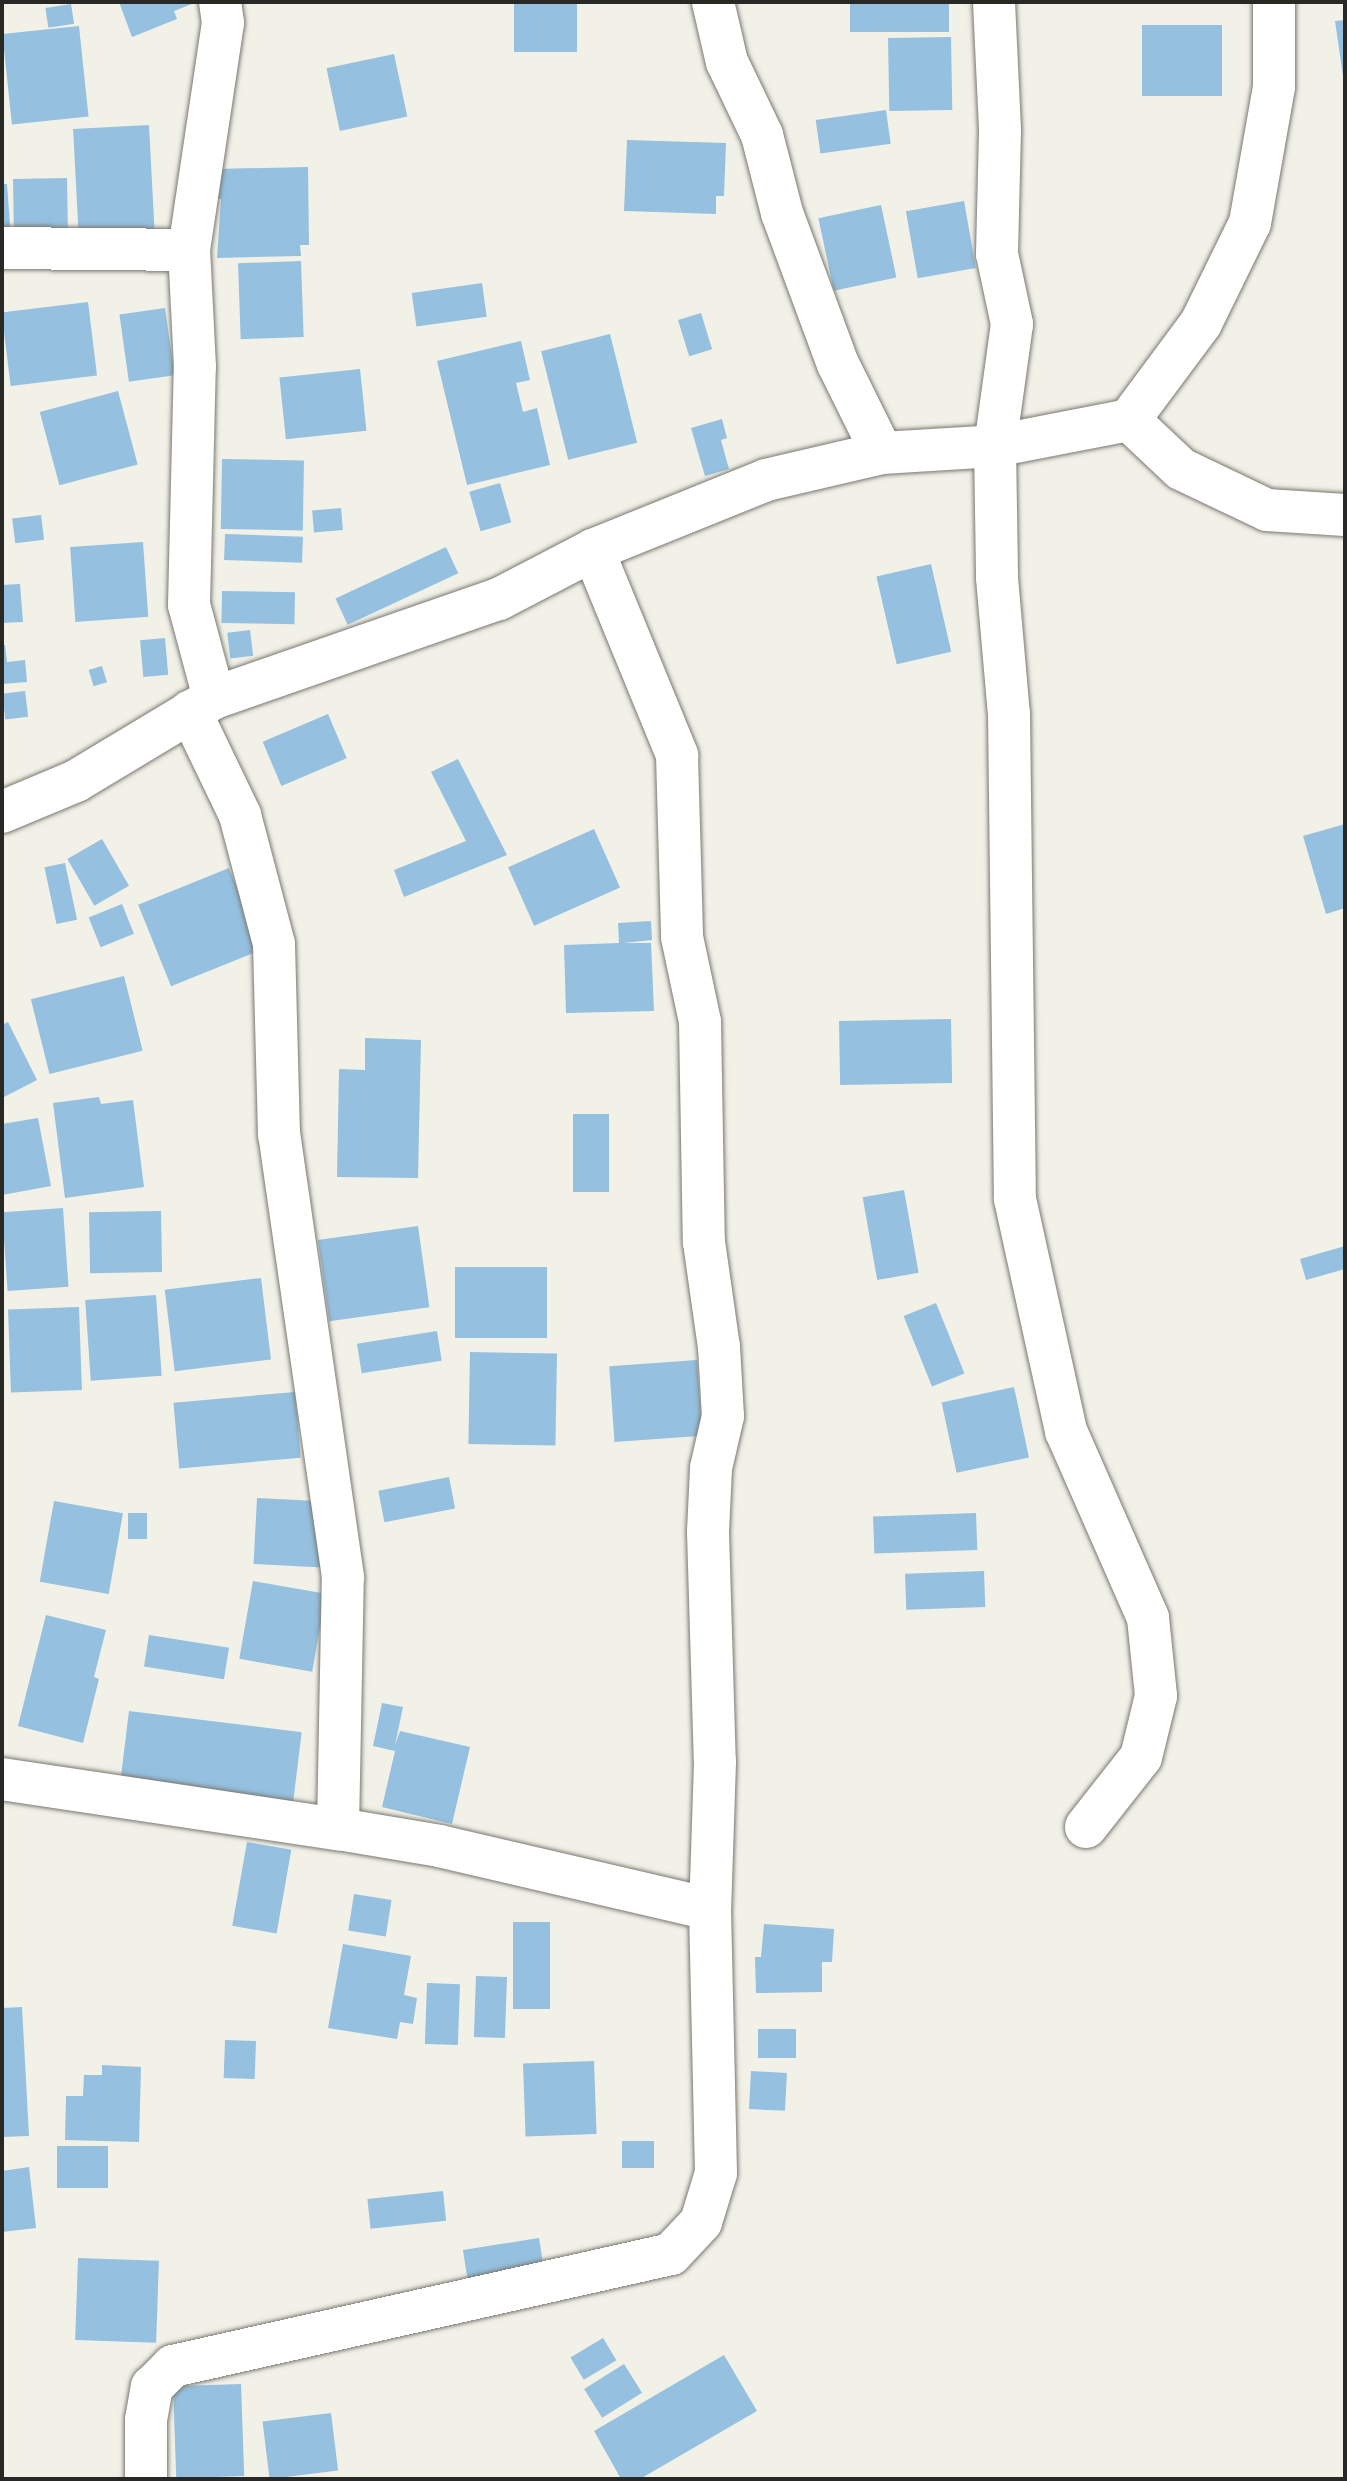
<!DOCTYPE html>
<style>
body{margin:0}
#map{position:relative;width:1347px;height:2481px;overflow:hidden;background:#f1f1e8;font-family:Ubuntu,sans-serif}
div>[style]{position:absolute}
.building>*{inset:0;background:#95c0df;transform-origin:0 0}
.roads{filter:drop-shadow(0 0 2px #797871) drop-shadow(0 0 2px #797871)}
.minor>*{height:42px;margin:-21px;padding:0 21px;transform-origin:21px;border-radius:21px;background:#fff}
span{translate:-50% -50%;white-space:nowrap;text-align:center;line-height:1.15;-webkit-text-stroke:8px #fff;paint-order:stroke}
.frame{position:absolute;inset:0;border:4px solid #282825;pointer-events:none}
</style>
<div id="map">
<div class="building">
<i style="clip-path:polygon(119px 2px,197px 2px,174px 11px,177px 19px,132px 37px)"></i>
<i style="left:514px;top:2px;width:63px;height:50px"></i>
<i style="left:850px;top:2px;width:99px;height:30px"></i>
<i style="left:71px;top:4px;width:20px;height:26px;rotate:81deg"></i>
<i style="clip-path:polygon(1345px 20px,1345px 76px,1343px 76px,1335px 21px)"></i>
<i style="left:1142px;top:25px;width:80px;height:71px"></i>
<i style="left:79px;top:26px;width:91px;height:77px;rotate:84deg"></i>
<i style="left:951px;top:37px;width:73px;height:63px;rotate:89deg"></i>
<i style="left:394px;top:54px;width:64px;height:69px;rotate:78deg"></i>
<i style="left:886px;top:110px;width:34px;height:71px;rotate:82deg"></i>
<i style="left:149px;top:125px;width:110px;height:76px;rotate:87deg"></i>
<i style="clip-path:polygon(627px 140px,726px 143px,724px 196px,716px 196px,716px 214px,624px 211px)"></i>
<i style="clip-path:polygon(308px 167px,309px 245px,300px 245px,301px 256px,217px 258px,221px 199px,216px 199px,215px 169px)"></i>
<i style="left:67px;top:178px;width:67px;height:54px;rotate:89deg"></i>
<i style="clip-path:polygon(2px 184px,7px 184px,11px 239px,2px 239px)"></i>
<i style="left:964px;top:201px;width:68px;height:59px;rotate:80deg"></i>
<i style="left:881px;top:205px;width:74px;height:64px;rotate:78deg"></i>
<i style="left:301px;top:261px;width:76px;height:63px;rotate:88deg"></i>
<i style="left:482px;top:283px;width:34px;height:71px;rotate:82deg"></i>
<i style="left:88px;top:302px;width:74px;height:87px;rotate:83deg"></i>
<i style="left:165px;top:308px;width:68px;height:46px;rotate:82deg"></i>
<i style="left:701px;top:313px;width:38px;height:24px;rotate:73deg"></i>
<i style="left:610px;top:334px;width:112px;height:71px;rotate:76deg"></i>
<i style="clip-path:polygon(521px 341px,530px 380px,516px 383px,523px 412px,537px 408px,550px 465px,467px 485px,437px 361px)"></i>
<i style="left:360px;top:369px;width:62px;height:81px;rotate:84deg"></i>
<i style="left:118px;top:391px;width:76px;height:81px;rotate:75deg"></i>
<i style="clip-path:polygon(722px 419px,727px 438px,721px 440px,729px 469px,705px 476px,691px 428px)"></i>
<i style="left:222px;top:459px;width:82px;height:70px;rotate:1deg"></i>
<i style="left:500px;top:483px;width:41px;height:32px;rotate:74deg"></i>
<i style="left:341px;top:508px;width:22px;height:29px;rotate:85deg"></i>
<i style="left:41px;top:515px;width:25px;height:29px;rotate:83deg"></i>
<i style="left:225px;top:534px;width:78px;height:26px;rotate:2deg"></i>
<i style="left:143px;top:542px;width:75px;height:73px;rotate:86deg"></i>
<i style="left:446px;top:547px;width:29px;height:122px;rotate:65deg"></i>
<i style="left:931px;top:564px;width:90px;height:56px;rotate:77deg"></i>
<i style="clip-path:polygon(20px 584px,23px 622px,2px 623px,2px 585px)"></i>
<i style="left:222px;top:591px;width:73px;height:32px;rotate:1deg"></i>
<i style="left:250px;top:630px;width:26px;height:23px;rotate:83deg"></i>
<i style="left:165px;top:638px;width:37px;height:25px;rotate:85deg"></i>
<i style="clip-path:polygon(2px 645px,5px 645px,7px 662px,25px 660px,27px 682px,2px 684px)"></i>
<i style="left:102px;top:666px;width:17px;height:14px;rotate:73deg"></i>
<i style="left:25px;top:691px;width:26px;height:23px;rotate:83deg"></i>
<i style="left:328px;top:714px;width:48px;height:71px;rotate:67deg"></i>
<i style="clip-path:polygon(458px 759px,507px 855px,404px 897px,394px 870px,466px 841px,431px 772px)"></i>
<i style="clip-path:polygon(1345px 824px,1345px 908px,1326px 914px,1303px 836px)"></i>
<i style="left:594px;top:829px;width:64px;height:94px;rotate:66deg"></i>
<i style="left:102px;top:839px;width:54px;height:40px;rotate:60deg"></i>
<i style="left:65px;top:863px;width:58px;height:21px;rotate:78deg"></i>
<i style="left:229px;top:868px;width:88px;height:98px;rotate:68deg"></i>
<i style="left:122px;top:904px;width:32px;height:36px;rotate:68deg"></i>
<i style="clip-path:polygon(651px 921px,652px 940px,623px 943px,651px 943px,654px 1011px,566px 1013px,564px 945px,619px 943px,618px 923px)"></i>
<i style="left:124px;top:976px;width:77px;height:96px;rotate:76deg"></i>
<i style="left:951px;top:1019px;width:64px;height:112px;rotate:89deg"></i>
<i style="clip-path:polygon(8px 1022px,37px 1080px,2px 1098px,2px 1025px)"></i>
<i style="clip-path:polygon(365px 1038px,421px 1040px,418px 1178px,337px 1177px,339px 1069px,365px 1070px)"></i>
<i style="clip-path:polygon(99px 1097px,101px 1104px,133px 1100px,144px 1187px,65px 1198px,53px 1103px)"></i>
<i style="left:573px;top:1114px;width:36px;height:78px"></i>
<i style="clip-path:polygon(38px 1118px,51px 1186px,2px 1195px,2px 1124px)"></i>
<i style="left:904px;top:1190px;width:84px;height:42px;rotate:80deg"></i>
<i style="left:63px;top:1208px;width:79px;height:61px;rotate:86deg"></i>
<i style="left:161px;top:1211px;width:61px;height:72px;rotate:89deg"></i>
<i style="left:418px;top:1226px;width:82px;height:101px;rotate:82deg"></i>
<i style="clip-path:polygon(1345px 1246px,1345px 1269px,1306px 1280px,1300px 1259px)"></i>
<i style="left:455px;top:1267px;width:92px;height:71px"></i>
<i style="left:261px;top:1278px;width:82px;height:97px;rotate:83deg"></i>
<i style="left:156px;top:1295px;width:81px;height:71px;rotate:86deg"></i>
<i style="left:936px;top:1303px;width:76px;height:35px;rotate:68deg"></i>
<i style="left:79px;top:1307px;width:83px;height:71px;rotate:88deg"></i>
<i style="left:437px;top:1331px;width:30px;height:81px;rotate:81deg"></i>
<i style="left:470px;top:1352px;width:87px;height:92px;rotate:1deg"></i>
<i style="left:697px;top:1360px;width:76px;height:88px;rotate:86deg"></i>
<i style="left:1014px;top:1387px;width:72px;height:74px;rotate:78deg"></i>
<i style="left:295px;top:1392px;width:66px;height:122px;rotate:85deg"></i>
<i style="left:449px;top:1477px;width:32px;height:72px;rotate:79deg"></i>
<i style="left:257px;top:1498px;width:69px;height:66px;rotate:3deg"></i>
<i style="left:54px;top:1501px;width:70px;height:82px;rotate:10deg"></i>
<i style="left:128px;top:1513px;width:19px;height:26px"></i>
<i style="left:976px;top:1513px;width:37px;height:103px;rotate:88deg"></i>
<i style="left:984px;top:1571px;width:36px;height:79px;rotate:88deg"></i>
<i style="left:253px;top:1581px;width:74px;height:79px;rotate:10deg"></i>
<i style="clip-path:polygon(46px 1615px,106px 1630px,94px 1677px,99px 1679px,83px 1743px,18px 1726px)"></i>
<i style="left:149px;top:1635px;width:81px;height:32px;rotate:9deg"></i>
<i style="clip-path:polygon(382px 1703px,403px 1707px,395px 1745px,400px 1731px,470px 1747px,452px 1824px,382px 1807px,395px 1751px,373px 1746px)"></i>
<i style="left:129px;top:1711px;width:174px;height:82px;rotate:7deg"></i>
<i style="left:247px;top:1842px;width:45px;height:85px;rotate:10deg"></i>
<i style="left:354px;top:1894px;width:38px;height:37px;rotate:9deg"></i>
<i style="left:513px;top:1922px;width:37px;height:87px"></i>
<i style="clip-path:polygon(764px 1924px,834px 1929px,832px 1962px,822px 1962px,822px 1992px,756px 1993px,755px 1957px,761px 1957px)"></i>
<i style="clip-path:polygon(343px 1944px,411px 1956px,404px 1995px,417px 1998px,413px 2024px,400px 2022px,397px 2039px,328px 2028px)"></i>
<i style="left:476px;top:1976px;width:31px;height:61px;rotate:2deg"></i>
<i style="left:427px;top:1983px;width:33px;height:61px;rotate:2deg"></i>
<i style="clip-path:polygon(22px 2007px,29px 2136px,2px 2137px,2px 2008px)"></i>
<i style="left:796px;top:2029px;width:29px;height:38px;rotate:90deg"></i>
<i style="left:225px;top:2040px;width:31px;height:38px;rotate:2deg"></i>
<i style="left:594px;top:2061px;width:73px;height:71px;rotate:88deg"></i>
<i style="clip-path:polygon(102px 2065px,141px 2067px,139px 2142px,65px 2140px,66px 2096px,83px 2096px,84px 2075px,102px 2075px)"></i>
<i style="left:751px;top:2071px;width:36px;height:38px;rotate:3deg"></i>
<i style="left:622px;top:2141px;width:32px;height:27px"></i>
<i style="left:57px;top:2146px;width:51px;height:42px"></i>
<i style="clip-path:polygon(29px 2167px,36px 2228px,2px 2232px,2px 2171px)"></i>
<i style="left:443px;top:2191px;width:30px;height:76px;rotate:84deg"></i>
<i style="left:539px;top:2238px;width:33px;height:77px;rotate:81deg"></i>
<i style="left:78px;top:2258px;width:81px;height:82px;rotate:2deg"></i>
<i style="left:603px;top:2338px;width:26px;height:38px;rotate:59deg"></i>
<i style="clip-path:polygon(724px 2355px,757px 2411px,640px 2479px,621px 2479px,594px 2431px)"></i>
<i style="left:624px;top:2364px;width:34px;height:47px;rotate:58deg"></i>
<i style="left:241px;top:2384px;width:92px;height:68px;rotate:88deg"></i>
<i style="left:331px;top:2413px;width:58px;height:69px;rotate:83deg"></i>
</div>
<div class="roads">
<div class="minor">
<i style="left:713px;top:2px;width:62px;rotate:76.9deg"></i>
<i style="left:727px;top:62px;width:81px;rotate:64.4deg"></i>
<i style="left:762px;top:135px;width:81px;rotate:75.6deg"></i>
<i style="left:782px;top:213px;width:161px;rotate:69.7deg"></i>
<i style="left:838px;top:364px;width:99px;rotate:63.7deg"></i>
<i style="left:994px;top:2px;width:129px;rotate:87.3deg"></i>
<i style="left:1000px;top:131px;width:123px;rotate:91.4deg"></i>
<i style="left:997px;top:254px;width:72px;rotate:77.9deg"></i>
<i style="left:1012px;top:324px;width:123px;rotate:97.9deg"></i>
<i style="left:995px;top:446px;width:132px;rotate:89.1deg"></i>
<i style="left:997px;top:578px;width:137px;rotate:85deg"></i>
<i style="left:1009px;top:714px;width:485px;rotate:89.3deg"></i>
<i style="left:1015px;top:1199px;width:238px;rotate:77.6deg"></i>
<i style="left:1066px;top:1431px;width:204px;rotate:66.3deg"></i>
<i style="left:1148px;top:1618px;width:78px;rotate:84.1deg"></i>
<i style="left:1156px;top:1696px;width:63px;rotate:103.8deg"></i>
<i style="left:1141px;top:1757px;width:89px;rotate:128.2deg"></i>
<i style="left:2px;top:248px;width:187px;rotate:0.6deg"></i>
<i style="left:1129px;top:420px;width:121px;rotate:-53.4deg"></i>
<i style="left:1201px;top:323px;width:111px;rotate:-63.9deg"></i>
<i style="left:1250px;top:223px;width:138px;rotate:-80deg"></i>
<i style="left:1274px;top:87px;width:85px;rotate:-90deg"></i>
<i style="left:593px;top:550px;width:222px;rotate:67.7deg"></i>
<i style="left:677px;top:755px;width:182px;rotate:88.4deg"></i>
<i style="left:682px;top:937px;width:87px;rotate:78deg"></i>
<i style="left:700px;top:1022px;width:220px;rotate:89deg"></i>
<i style="left:704px;top:1242px;width:106px;rotate:81.9deg"></i>
<i style="left:719px;top:1347px;width:69px;rotate:86.7deg"></i>
<i style="left:723px;top:1416px;width:53px;rotate:103deg"></i>
<i style="left:711px;top:1468px;width:64px;rotate:92.7deg"></i>
<i style="left:708px;top:1532px;width:230px;rotate:88.3deg"></i>
<i style="left:715px;top:1762px;width:147px;rotate:91.9deg"></i>
<i style="left:214px;top:698px;width:96px;rotate:-105deg"></i>
<i style="left:189px;top:605px;width:238px;rotate:-88.6deg"></i>
<i style="left:195px;top:367px;width:117px;rotate:-92.9deg"></i>
<i style="left:189px;top:250px;width:230px;rotate:-81.5deg"></i>
<i style="left:223px;top:23px;width:21px;rotate:-98deg"></i>
<i style="left:2px;top:812px;width:80px;rotate:-22.7deg"></i>
<i style="left:76px;top:781px;width:161px;rotate:-31deg"></i>
<i style="left:214px;top:698px;width:302px;rotate:-19.2deg"></i>
<i style="left:499px;top:599px;width:106px;rotate:-27.5deg"></i>
<i style="left:593px;top:550px;width:187px;rotate:-22deg"></i>
<i style="left:766px;top:480px;width:119px;rotate:-13.1deg"></i>
<i style="left:882px;top:453px;width:113px;rotate:-3.5deg"></i>
<i style="left:995px;top:446px;width:136px;rotate:-11deg"></i>
<i style="left:1129px;top:420px;width:71px;rotate:43.3deg"></i>
<i style="left:1181px;top:469px;width:95px;rotate:25.5deg"></i>
<i style="left:1267px;top:510px;width:78px;rotate:3.7deg"></i>
<i style="left:2px;top:1779px;width:340px;rotate:8.5deg"></i>
<i style="left:146px;top:2479px;width:59px;rotate:-90deg"></i>
<i style="left:146px;top:2420px;width:34px;rotate:-80deg"></i>
<i style="left:152px;top:2387px;width:30px;rotate:-45deg"></i>
<i style="left:173px;top:2366px;width:510px;rotate:-12.67deg"></i>
<i style="left:671px;top:2254px;width:44px;rotate:-46.8deg"></i>
<i style="left:701px;top:2222px;width:51px;rotate:-73deg"></i>
<i style="left:716px;top:2173px;width:264px;rotate:-91.3deg"></i>
<i style="left:710px;top:1909px;width:277px;rotate:-166.9deg"></i>
<i style="left:440px;top:1846px;width:103px;rotate:-170.5deg"></i>
<i style="left:338px;top:1829px;width:252px;rotate:-88.9deg"></i>
<i style="left:343px;top:1577px;width:447px;rotate:-98.2deg"></i>
<i style="left:279px;top:1135px;width:191px;rotate:-91.5deg"></i>
<i style="left:274px;top:944px;width:133px;rotate:-104.8deg"></i>
<i style="left:240px;top:815px;width:115px;rotate:-115.7deg"></i>
</div>
</div>
<div class="frame"></div>
</div>
